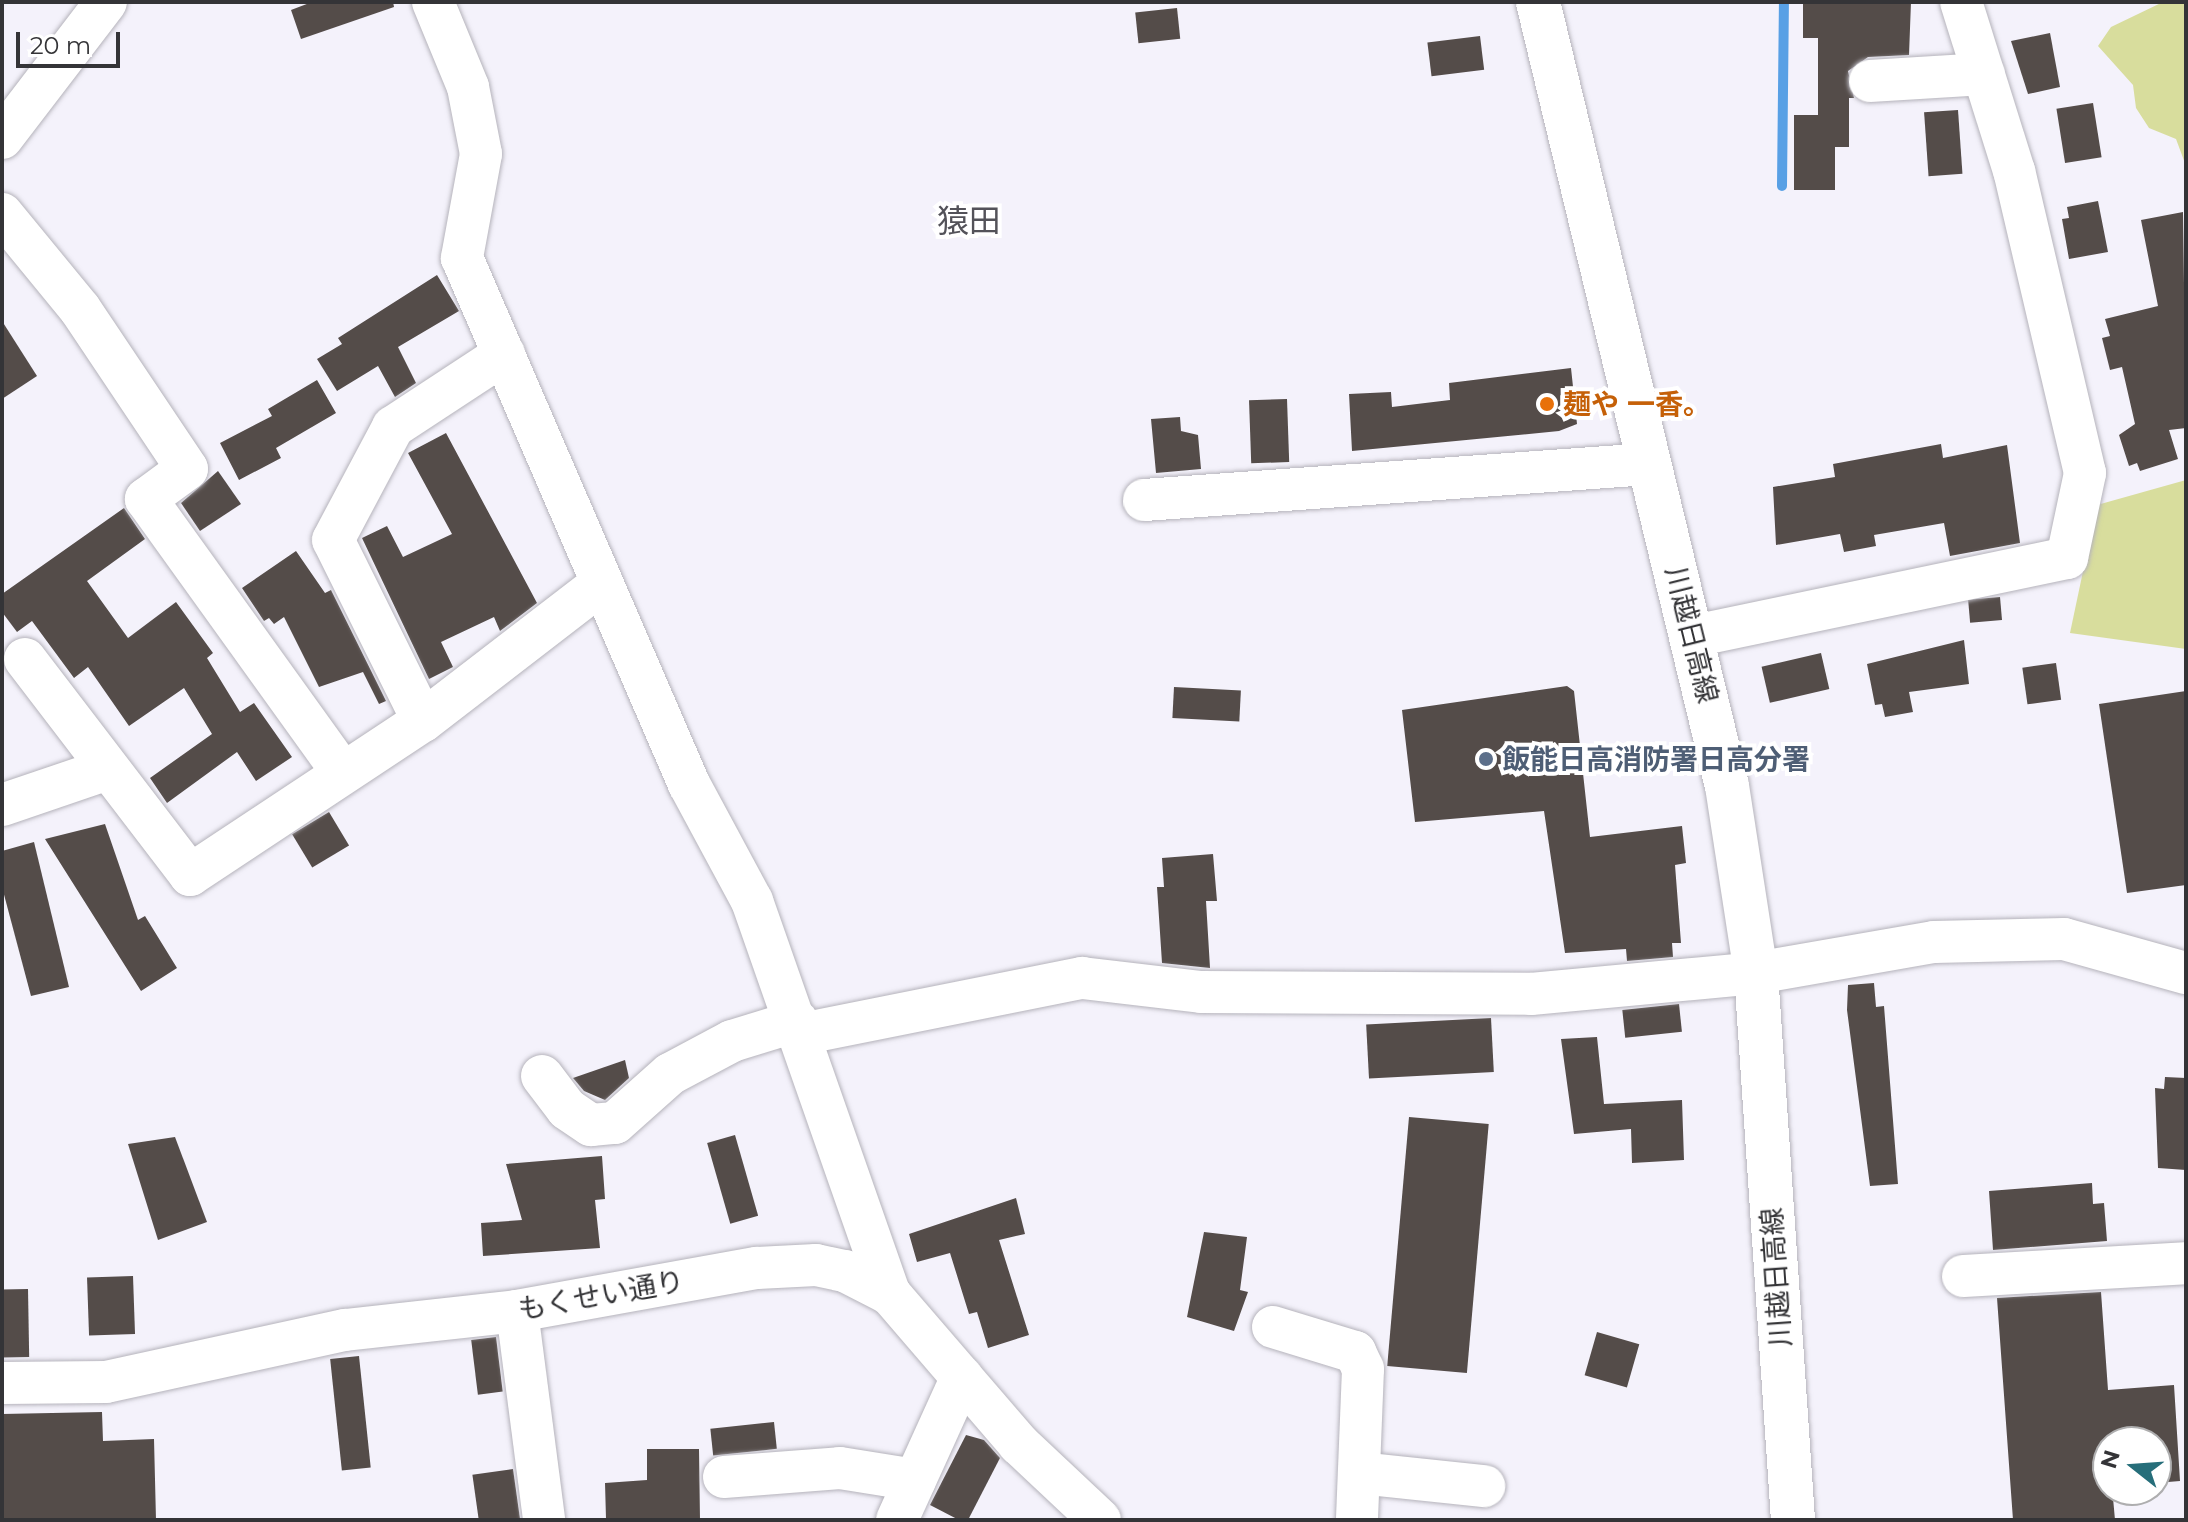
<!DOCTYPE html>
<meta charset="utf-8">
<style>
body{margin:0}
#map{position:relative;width:2188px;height:1522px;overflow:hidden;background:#f4f2fb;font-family:Montserrat,"Noto Sans JP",sans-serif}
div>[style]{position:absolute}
.green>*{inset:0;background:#d8dd9d}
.stream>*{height:10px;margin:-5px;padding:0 5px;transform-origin:5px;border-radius:5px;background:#58a0e5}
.building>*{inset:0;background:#544c49;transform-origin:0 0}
.roads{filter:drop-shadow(0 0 2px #b5b3bb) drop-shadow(0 0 2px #b5b3bb)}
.minor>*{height:42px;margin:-21px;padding:0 21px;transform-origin:21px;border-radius:21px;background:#fff}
.major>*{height:44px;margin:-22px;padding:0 22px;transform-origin:22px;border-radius:22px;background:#fff}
.dots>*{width:22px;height:22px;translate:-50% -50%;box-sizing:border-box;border:4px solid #fff;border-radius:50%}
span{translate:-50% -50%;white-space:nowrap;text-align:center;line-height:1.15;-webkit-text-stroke:8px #fff;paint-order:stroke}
.food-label{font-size:28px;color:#c56008;font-weight:700}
.left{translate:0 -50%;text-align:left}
.street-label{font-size:28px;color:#343437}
.service-label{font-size:28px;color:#4e5e75;font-weight:700}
.quarter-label{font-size:32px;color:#535259}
.frame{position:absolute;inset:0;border:4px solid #343437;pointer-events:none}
.north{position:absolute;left:2092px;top:1426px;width:80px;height:80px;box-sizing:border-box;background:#fff;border:2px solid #aeaeaf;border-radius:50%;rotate:287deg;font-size:22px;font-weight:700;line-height:32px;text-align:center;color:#343437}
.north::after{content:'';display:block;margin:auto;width:28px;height:36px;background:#266e7a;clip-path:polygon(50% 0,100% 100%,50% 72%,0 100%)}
.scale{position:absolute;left:16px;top:32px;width:104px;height:36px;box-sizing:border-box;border:4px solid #343437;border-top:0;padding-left:10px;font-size:24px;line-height:28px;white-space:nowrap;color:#343437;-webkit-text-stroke:6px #fff;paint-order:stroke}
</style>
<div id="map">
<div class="green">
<i style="clip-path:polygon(2163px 2px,2186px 2px,2186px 166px,2176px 139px,2149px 128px,2136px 108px,2133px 85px,2098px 46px,2111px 27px)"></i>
<i style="clip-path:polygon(2186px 480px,2186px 649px,2070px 633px,2097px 505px)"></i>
</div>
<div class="stream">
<i style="left:1782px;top:186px;width:184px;rotate:-89.4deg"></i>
</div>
<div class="building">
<i style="clip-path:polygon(312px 2px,393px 2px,394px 7px,301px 39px,291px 10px)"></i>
<i style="clip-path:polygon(1803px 2px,1911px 2px,1909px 55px,1868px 57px,1848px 71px,1854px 98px,1849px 98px,1849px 147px,1835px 147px,1835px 190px,1794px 190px,1794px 115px,1818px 115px,1818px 38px,1803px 38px)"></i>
<i style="left:1177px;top:8px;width:31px;height:42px;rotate:84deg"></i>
<i style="clip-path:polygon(2050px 33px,2060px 87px,2028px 94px,2011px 41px)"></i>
<i style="left:1480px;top:36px;width:34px;height:53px;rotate:83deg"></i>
<i style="left:2093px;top:103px;width:55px;height:37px;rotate:81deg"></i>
<i style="left:1958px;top:110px;width:64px;height:34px;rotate:86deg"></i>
<i style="clip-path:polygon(2098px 201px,2108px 252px,2069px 259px,2062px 219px,2069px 218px,2067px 207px)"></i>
<i style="clip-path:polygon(2183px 212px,2186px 428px,2169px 430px,2178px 459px,2140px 471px,2137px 463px,2129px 466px,2119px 435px,2135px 424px,2122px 367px,2110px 370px,2102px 338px,2110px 336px,2105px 319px,2158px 306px,2141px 220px)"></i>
<i style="clip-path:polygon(437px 275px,459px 311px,398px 347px,416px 383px,395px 397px,378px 366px,337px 391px,317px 359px,342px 344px,338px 338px)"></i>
<i style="clip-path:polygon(2px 321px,37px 376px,2px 399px)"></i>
<i style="clip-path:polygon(1571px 368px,1577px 424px,1559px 431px,1352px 451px,1349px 394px,1391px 392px,1392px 407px,1450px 400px,1449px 383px)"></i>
<i style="clip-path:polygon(317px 380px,336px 413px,276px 448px,281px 458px,239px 480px,220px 443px,272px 416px,268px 409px)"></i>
<i style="left:1287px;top:399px;width:63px;height:38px;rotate:88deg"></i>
<i style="clip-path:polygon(1180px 417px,1181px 431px,1198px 435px,1201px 469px,1156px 473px,1151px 419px)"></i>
<i style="clip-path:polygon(446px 433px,537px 603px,500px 631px,494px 617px,441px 642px,453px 667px,429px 679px,362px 538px,387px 526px,403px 557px,452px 534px,408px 453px)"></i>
<i style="clip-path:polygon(1941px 444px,1943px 458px,2007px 445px,2020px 543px,1950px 556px,1944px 523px,1874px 535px,1876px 546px,1844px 552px,1840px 534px,1776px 545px,1773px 487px,1835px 477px,1833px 464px)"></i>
<i style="clip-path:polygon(218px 471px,241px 504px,200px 531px,181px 503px)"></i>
<i style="clip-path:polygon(124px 508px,145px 539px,87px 581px,128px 638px,176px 602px,213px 653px,207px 658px,240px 712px,254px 703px,292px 757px,256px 781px,237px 752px,167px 803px,150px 778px,212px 734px,184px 688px,129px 726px,88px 667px,74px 678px,32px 621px,17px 632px,2px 612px,2px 594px)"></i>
<i style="clip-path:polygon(296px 551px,325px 593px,331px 590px,386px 701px,379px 704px,363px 672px,319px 687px,284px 617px,274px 624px,269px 618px,264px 621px,242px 588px)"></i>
<i style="left:2000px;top:597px;width:23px;height:32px;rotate:85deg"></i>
<i style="clip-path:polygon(1964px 640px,1969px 684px,1909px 692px,1913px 712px,1885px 717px,1882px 704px,1875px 705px,1867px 664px)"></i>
<i style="left:1821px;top:653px;width:37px;height:61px;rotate:77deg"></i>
<i style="left:2056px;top:663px;width:37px;height:34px;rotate:82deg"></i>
<i style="clip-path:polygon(1567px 686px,1574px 691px,1590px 837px,1682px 826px,1686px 863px,1675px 865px,1681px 943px,1672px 943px,1673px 957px,1627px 961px,1626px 949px,1565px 953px,1544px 811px,1415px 822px,1402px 710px)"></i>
<i style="left:1174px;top:687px;width:67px;height:31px;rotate:3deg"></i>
<i style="clip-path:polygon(2186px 691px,2186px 885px,2127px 893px,2099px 704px)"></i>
<i style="left:329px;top:812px;width:39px;height:43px;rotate:59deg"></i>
<i style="clip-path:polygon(105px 824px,138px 920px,145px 916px,177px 968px,141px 991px,45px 839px)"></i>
<i style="clip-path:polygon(34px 842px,69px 987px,31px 996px,2px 887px,2px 851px)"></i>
<i style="clip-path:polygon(1213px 854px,1217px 901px,1206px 901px,1210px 968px,1162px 963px,1157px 887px,1164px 887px,1162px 858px)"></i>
<i style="clip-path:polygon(1874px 983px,1876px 1007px,1884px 1006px,1898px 1184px,1870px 1186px,1847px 1010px,1848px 985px)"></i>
<i style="left:1679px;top:1004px;width:28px;height:57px;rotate:84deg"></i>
<i style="left:1491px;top:1018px;width:54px;height:125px;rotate:87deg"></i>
<i style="clip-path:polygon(1597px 1037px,1604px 1104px,1682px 1100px,1684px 1160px,1632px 1163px,1631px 1129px,1574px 1134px,1561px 1039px)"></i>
<i style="clip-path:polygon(625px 1060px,629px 1078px,605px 1100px,584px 1091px,573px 1078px)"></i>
<i style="clip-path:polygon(2165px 1077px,2186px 1078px,2186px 1170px,2158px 1168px,2155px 1088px,2164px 1089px)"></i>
<i style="left:1409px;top:1117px;width:80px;height:250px;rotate:5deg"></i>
<i style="left:735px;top:1135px;width:84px;height:29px;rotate:74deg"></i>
<i style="clip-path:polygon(175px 1137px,207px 1222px,158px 1240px,128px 1144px)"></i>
<i style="clip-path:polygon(602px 1156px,605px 1199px,595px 1200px,600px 1248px,483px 1256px,481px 1223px,522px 1220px,506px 1164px)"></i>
<i style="clip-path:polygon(2092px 1183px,2093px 1204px,2104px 1203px,2107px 1241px,1993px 1250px,1989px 1191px)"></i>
<i style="clip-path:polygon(1016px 1198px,1025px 1234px,999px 1240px,1029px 1335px,988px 1348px,977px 1312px,969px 1314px,950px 1253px,917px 1262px,909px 1234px)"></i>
<i style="clip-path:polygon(1204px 1232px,1247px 1237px,1240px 1290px,1248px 1292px,1234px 1331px,1187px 1317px)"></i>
<i style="left:133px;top:1276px;width:58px;height:46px;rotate:88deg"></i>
<i style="left:28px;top:1289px;width:68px;height:26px;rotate:89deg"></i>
<i style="clip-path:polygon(2101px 1292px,2108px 1390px,2174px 1385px,2180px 1481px,2156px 1483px,2156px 1442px,2108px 1442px,2115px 1520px,2013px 1520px,1997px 1298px)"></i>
<i style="left:1597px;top:1332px;width:44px;height:45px;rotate:16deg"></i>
<i style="left:496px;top:1337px;width:55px;height:25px;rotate:83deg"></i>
<i style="left:359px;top:1356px;width:112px;height:29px;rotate:84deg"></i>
<i style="clip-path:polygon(102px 1412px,103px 1441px,154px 1439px,156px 1520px,2px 1520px,2px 1414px)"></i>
<i style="left:774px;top:1422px;width:27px;height:64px;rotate:84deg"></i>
<i style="clip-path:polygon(966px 1435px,984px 1440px,1000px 1458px,968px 1520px,959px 1520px,930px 1505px)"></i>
<i style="clip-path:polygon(647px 1449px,699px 1449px,700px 1520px,606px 1519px,605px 1483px,647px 1480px)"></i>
<i style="left:513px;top:1469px;width:51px;height:41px;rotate:82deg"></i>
</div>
<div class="roads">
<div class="minor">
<i style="left:433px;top:2px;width:92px;rotate:67.6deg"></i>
<i style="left:468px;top:87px;width:68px;rotate:79deg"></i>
<i style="left:481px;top:154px;width:106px;rotate:100.4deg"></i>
<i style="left:462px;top:258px;width:573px;rotate:66.66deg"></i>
<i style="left:689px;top:784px;width:133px;rotate:61.7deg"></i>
<i style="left:752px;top:901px;width:417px;rotate:70.7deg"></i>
<i style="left:1870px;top:81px;width:114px;rotate:-3.5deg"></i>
<i style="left:2px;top:138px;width:171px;rotate:-52.6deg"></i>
<i style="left:2px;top:214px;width:123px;rotate:50.6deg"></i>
<i style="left:80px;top:309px;width:192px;rotate:56.2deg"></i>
<i style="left:187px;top:469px;width:51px;rotate:143.8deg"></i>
<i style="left:146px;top:499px;width:336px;rotate:54.3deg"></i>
<i style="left:1144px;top:500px;width:506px;rotate:-4.08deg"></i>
<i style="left:1694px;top:636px;width:381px;rotate:-11.8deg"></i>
<i style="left:2067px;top:558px;width:87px;rotate:-78deg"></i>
<i style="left:2085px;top:473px;width:310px;rotate:-103.2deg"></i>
<i style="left:2014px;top:171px;width:177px;rotate:-107.4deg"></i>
<i style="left:25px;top:659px;width:272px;rotate:52.6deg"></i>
<i style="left:190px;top:875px;width:279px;rotate:-33.5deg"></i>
<i style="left:423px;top:721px;width:226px;rotate:-37.6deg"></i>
<i style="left:423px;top:721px;width:202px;rotate:-116.4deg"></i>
<i style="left:333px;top:540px;width:128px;rotate:-62deg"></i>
<i style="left:393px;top:427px;width:133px;rotate:-33.3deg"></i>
<i style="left:2px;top:805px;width:109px;rotate:-18.8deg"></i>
<i style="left:801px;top:1034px;width:287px;rotate:-11.3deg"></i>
<i style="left:1082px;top:978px;width:120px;rotate:6.7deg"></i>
<i style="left:1201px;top:992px;width:330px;rotate:0.3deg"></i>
<i style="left:1531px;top:994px;width:226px;rotate:-5.3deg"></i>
<i style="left:1756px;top:973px;width:181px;rotate:-9.9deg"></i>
<i style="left:1934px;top:942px;width:130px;rotate:-1.3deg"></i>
<i style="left:2064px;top:939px;width:127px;rotate:15.6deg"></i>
<i style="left:542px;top:1076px;width:41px;rotate:52.9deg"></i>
<i style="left:567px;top:1109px;width:29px;rotate:34deg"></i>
<i style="left:591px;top:1125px;width:24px;rotate:-5deg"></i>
<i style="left:615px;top:1123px;width:74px;rotate:-41.7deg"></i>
<i style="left:670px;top:1074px;width:70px;rotate:-28deg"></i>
<i style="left:732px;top:1041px;width:68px;rotate:-17.1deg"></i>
<i style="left:1963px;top:1276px;width:223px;rotate:-3.3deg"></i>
<i style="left:517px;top:1311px;width:211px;rotate:82.6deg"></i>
<i style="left:1273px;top:1327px;width:86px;rotate:17deg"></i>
<i style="left:1355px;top:1352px;width:19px;rotate:65deg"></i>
<i style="left:1363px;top:1369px;width:151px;rotate:92.3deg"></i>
<i style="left:2px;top:1383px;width:104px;rotate:-0.6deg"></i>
<i style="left:106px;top:1382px;width:245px;rotate:-12.3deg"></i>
<i style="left:345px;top:1330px;width:173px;rotate:-6.3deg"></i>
<i style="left:517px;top:1311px;width:244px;rotate:-10.2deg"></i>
<i style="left:757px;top:1268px;width:59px;rotate:-2.9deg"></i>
<i style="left:816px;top:1265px;width:30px;rotate:12deg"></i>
<i style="left:845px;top:1271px;width:51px;rotate:27.1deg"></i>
<i style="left:890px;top:1294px;width:198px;rotate:49.3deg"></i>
<i style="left:1019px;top:1444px;width:111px;rotate:43.2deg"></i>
<i style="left:1360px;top:1473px;width:125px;rotate:6deg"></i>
<i style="left:724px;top:1477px;width:116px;rotate:-4.4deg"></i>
<i style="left:840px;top:1468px;width:76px;rotate:9.1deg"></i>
<i style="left:897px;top:1520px;width:157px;rotate:-65.6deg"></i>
</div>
<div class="major">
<i style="left:1538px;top:2px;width:806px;rotate:76.45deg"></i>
<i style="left:1727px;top:786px;width:189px;rotate:81.2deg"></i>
<i style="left:1756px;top:973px;width:548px;rotate:86.13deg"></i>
</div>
</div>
<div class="dots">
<i style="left:1547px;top:404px;background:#e8710a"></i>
<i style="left:1486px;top:759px;background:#5c6f8a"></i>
</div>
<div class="food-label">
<span class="left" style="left:1563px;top:404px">麺や 一香。</span>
</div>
<div class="street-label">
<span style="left:1692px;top:635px;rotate:76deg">川越日高線</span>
<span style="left:1776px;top:1277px;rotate:-94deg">川越日高線</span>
<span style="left:601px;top:1295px;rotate:-10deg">もくせい通り</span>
</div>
<div class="service-label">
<span class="left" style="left:1502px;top:759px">飯能日高消防署日高分署</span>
</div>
<div class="quarter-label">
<span style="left:969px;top:221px">猿田</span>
</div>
<div class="frame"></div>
<div class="north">N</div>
<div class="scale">20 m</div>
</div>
